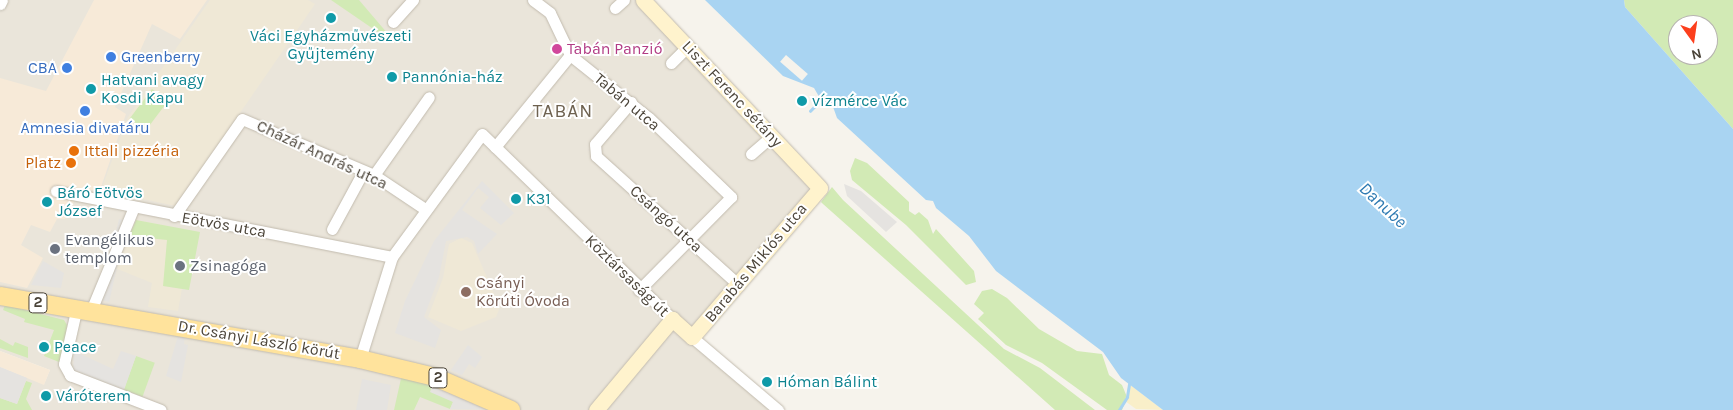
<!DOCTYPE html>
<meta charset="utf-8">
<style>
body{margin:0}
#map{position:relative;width:1733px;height:410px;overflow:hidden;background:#f6f3ec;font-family:Karla,sans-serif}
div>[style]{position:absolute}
.residential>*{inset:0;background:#eae5da}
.commercial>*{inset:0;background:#f7ead8}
.education>*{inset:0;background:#efe8d6}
.green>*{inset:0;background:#d2eab5;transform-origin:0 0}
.sand>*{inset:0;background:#f9efc9}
.parking>*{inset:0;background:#e5e3e0;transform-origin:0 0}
.water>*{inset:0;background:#a9d4f2}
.pier>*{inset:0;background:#f6f3ec;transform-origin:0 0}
.stream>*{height:2.5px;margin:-1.25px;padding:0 1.25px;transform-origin:1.25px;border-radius:1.25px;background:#a9d4f2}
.roads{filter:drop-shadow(0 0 1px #c2bbae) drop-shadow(0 0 1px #c2bbae)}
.street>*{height:11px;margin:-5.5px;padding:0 5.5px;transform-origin:5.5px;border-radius:5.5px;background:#fff}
.secondary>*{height:15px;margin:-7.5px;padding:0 7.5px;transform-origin:7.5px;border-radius:7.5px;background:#fff3cd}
.primary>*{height:18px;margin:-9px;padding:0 9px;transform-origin:9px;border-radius:9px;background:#ffe39c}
.dots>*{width:14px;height:14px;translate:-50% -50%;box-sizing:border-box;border:2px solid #fff;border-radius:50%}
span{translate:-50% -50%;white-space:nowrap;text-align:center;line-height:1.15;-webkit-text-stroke:4px #fff;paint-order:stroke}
.shield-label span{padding:1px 4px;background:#fff;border:1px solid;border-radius:4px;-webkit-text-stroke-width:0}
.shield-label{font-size:15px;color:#4b4439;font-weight:700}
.culture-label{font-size:16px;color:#0d838f}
.left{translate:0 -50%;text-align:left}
.hotel-label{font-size:16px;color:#b23c85}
.shop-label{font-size:16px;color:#366cbe}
.right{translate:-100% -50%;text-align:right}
.street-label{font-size:16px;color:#4b4439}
.food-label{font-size:16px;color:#c56008}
.worship-label{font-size:16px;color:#5b616d}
.education-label{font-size:16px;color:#785e54}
.water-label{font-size:18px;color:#2e7ab2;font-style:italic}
.quarter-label{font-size:19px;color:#6e6250;letter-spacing:1px}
.north{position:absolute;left:1668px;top:15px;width:50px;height:50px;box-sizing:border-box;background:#fff;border:1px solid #b7b4b0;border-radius:50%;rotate:166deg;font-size:14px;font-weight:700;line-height:20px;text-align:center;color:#4b4439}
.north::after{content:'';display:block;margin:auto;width:18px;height:22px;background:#fc3f1d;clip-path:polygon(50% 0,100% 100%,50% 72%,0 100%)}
</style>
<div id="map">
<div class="residential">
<i style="clip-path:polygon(0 0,643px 0,820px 188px,693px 337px,778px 410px,0 410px,0 367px,44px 384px,50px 370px,0 351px)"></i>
</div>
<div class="commercial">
<i style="clip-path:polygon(94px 0,207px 0,180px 39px,152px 24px,115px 107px,126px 114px,100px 190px,80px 190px,65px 219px,57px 219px,50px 232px,31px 225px,21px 245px,43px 258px,27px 288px,0 282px,0 78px,46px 91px)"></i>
<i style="clip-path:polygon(0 351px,50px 370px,44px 385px,0 367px)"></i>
</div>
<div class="education">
<i style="clip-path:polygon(210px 0,308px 0,315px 4px,176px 206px,101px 190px,128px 117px)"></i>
<i style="clip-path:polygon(136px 220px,168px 226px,164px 286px,182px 289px,178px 311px,148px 307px,152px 283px,115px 268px)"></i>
<i style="clip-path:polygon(461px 238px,472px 243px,500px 307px,496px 317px,461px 331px,428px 317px,443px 278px,449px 244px)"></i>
</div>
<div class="green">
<i style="clip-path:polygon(331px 0,359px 0,388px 34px,385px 37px)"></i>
<i style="clip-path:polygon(evenodd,1624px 0,1733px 0,1733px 129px,1625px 7px,1624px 0,1678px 25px,1708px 25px,1708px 55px,1678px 55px,1678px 25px)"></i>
<i style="left:152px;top:89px;width:20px;height:37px;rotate:37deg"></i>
<i style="clip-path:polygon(855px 158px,867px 163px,909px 202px,909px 211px,915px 215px,919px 212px,928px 220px,933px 234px,936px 229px,974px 271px,976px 282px,966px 285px,906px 225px,852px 180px,850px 171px)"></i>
<i style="clip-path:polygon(832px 187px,843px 200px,1004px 349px,1040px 368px,1095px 410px,1055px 410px,823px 204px,821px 202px)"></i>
<i style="clip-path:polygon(136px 220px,200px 232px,189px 290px,163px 286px,167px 240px,129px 236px)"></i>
<i style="clip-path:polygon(992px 289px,1007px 298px,1039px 329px,1077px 351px,1102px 354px,1109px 375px,1122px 385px,1127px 397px,1122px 410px,1107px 410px,1042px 363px,1006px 345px,978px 319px,984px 313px,974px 304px,982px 291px)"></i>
<i style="clip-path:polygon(5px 305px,64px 320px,67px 325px,64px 364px,44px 356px,54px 330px,24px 322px,25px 319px,3px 310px)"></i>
<i style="clip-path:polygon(0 339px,13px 346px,15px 342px,28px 347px,28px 358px,0 348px)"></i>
<i style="left:136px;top:356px;width:20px;height:36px;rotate:20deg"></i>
<i style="clip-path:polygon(402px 374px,434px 381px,453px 402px,450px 409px,420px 397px,414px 410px,394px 410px)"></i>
<i style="clip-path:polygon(26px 381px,32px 383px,26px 399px,32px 410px,0 410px,0 398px,17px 404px)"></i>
</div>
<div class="sand">
<i style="clip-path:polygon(1129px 384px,1163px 410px,1136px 409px,1125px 401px)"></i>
</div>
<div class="parking">
<i style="clip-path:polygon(482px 181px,514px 213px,501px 225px,480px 208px,489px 197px,478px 188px,462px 210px,497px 234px,478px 254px,474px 241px,467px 237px,446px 241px,439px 277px,424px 317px,441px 330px,435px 348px,395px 333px,405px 301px,434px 241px)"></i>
<i style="clip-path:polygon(844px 184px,861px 191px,897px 222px,886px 232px,847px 196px)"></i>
<i style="left:119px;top:219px;width:9px;height:83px;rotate:13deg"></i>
<i style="clip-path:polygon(43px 261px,64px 273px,61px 288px,31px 285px)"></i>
<i style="clip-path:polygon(181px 326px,186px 326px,184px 344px,188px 345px,181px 382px,166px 376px)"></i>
<i style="clip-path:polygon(468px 345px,482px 357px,475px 368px,469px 364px,462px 375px,451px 370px)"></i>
<i style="clip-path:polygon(74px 351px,113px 369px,121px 351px,136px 356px,124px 390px,73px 370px)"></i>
<i style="clip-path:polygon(0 367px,27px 378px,17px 404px,0 398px)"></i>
<i style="clip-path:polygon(435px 377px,511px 410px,450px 409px,453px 402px,430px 392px)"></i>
<i style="clip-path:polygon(362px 379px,391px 385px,387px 410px,356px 410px)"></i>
</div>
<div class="water">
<i style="clip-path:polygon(705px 0,1624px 0,1625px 7px,1733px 129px,1733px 410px,1163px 410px,1121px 378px,1103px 352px,996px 271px,969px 236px,936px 208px,933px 201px,926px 200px,837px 118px,832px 104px,821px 100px,814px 88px,783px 76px)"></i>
</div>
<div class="pier">
<i style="left:786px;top:55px;width:29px;height:9px;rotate:41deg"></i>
</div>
<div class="stream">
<i style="left:810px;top:111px;width:16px;rotate:-45deg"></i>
<i style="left:1119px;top:410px;width:15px;rotate:-58deg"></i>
<i style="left:1127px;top:397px;width:13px;rotate:-81deg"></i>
</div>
<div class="roads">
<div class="street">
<i style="left:533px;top:0;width:21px;rotate:37deg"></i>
<i style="left:550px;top:13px;width:47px;rotate:64.5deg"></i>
<i style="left:570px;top:55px;width:101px;rotate:38.6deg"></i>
<i style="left:649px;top:118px;width:114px;rotate:43.9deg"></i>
<i style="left:731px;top:197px;width:131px;rotate:134.7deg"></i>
<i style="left:0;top:4px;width:4px;rotate:-63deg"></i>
<i style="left:615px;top:8px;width:12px;rotate:-42deg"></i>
<i style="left:393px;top:22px;width:30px;rotate:-48deg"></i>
<i style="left:671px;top:63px;width:24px;rotate:-45deg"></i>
<i style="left:631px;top:102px;width:55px;rotate:130.6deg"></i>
<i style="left:595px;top:144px;width:12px;rotate:85deg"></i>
<i style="left:596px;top:156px;width:193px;rotate:42.1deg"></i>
<i style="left:495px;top:147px;width:119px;rotate:-50.8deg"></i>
<i style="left:751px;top:154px;width:28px;rotate:-41deg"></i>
<i style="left:374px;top:175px;width:95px;rotate:-54.8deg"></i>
<i style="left:56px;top:191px;width:342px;rotate:11.1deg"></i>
<i style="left:174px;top:216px;width:118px;rotate:-55deg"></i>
<i style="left:242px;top:119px;width:143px;rotate:23deg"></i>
<i style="left:374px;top:175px;width:61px;rotate:33.7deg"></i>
<i style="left:332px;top:229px;width:65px;rotate:-61.5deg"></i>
<i style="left:76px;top:311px;width:54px;rotate:102.8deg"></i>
<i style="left:64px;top:364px;width:13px;rotate:61deg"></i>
<i style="left:70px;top:375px;width:97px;rotate:21deg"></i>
<i style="left:90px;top:313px;width:115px;rotate:-67.5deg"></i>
<i style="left:692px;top:337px;width:113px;rotate:40.3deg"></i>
<i style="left:360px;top:359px;width:107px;rotate:-72.6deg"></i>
<i style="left:392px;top:257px;width:152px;rotate:-53.8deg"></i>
<i style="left:482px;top:134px;width:265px;rotate:44.2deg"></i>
</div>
<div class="secondary">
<i style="left:596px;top:410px;width:119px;rotate:-50.1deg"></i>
<i style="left:672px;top:319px;width:27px;rotate:42deg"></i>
<i style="left:692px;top:337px;width:196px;rotate:-49.3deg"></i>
<i style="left:820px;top:188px;width:258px;rotate:-133.3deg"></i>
</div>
<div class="primary">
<i style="left:0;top:296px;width:365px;rotate:9.9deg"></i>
<i style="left:360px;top:359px;width:77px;rotate:13.5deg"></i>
<i style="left:435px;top:377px;width:83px;rotate:23.5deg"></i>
</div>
</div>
<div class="dots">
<i style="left:331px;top:18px;background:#0f9aa8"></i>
<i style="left:557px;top:49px;background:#d1479c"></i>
<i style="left:111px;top:57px;background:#3f7fe0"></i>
<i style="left:67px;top:68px;background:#3f7fe0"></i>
<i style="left:392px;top:77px;background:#0f9aa8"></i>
<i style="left:91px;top:89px;background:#0f9aa8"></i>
<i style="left:802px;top:101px;background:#0f9aa8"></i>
<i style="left:85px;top:111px;background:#3f7fe0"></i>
<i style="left:74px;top:151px;background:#e8710a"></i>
<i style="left:71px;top:163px;background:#e8710a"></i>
<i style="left:516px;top:199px;background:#0f9aa8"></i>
<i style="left:47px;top:202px;background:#0f9aa8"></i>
<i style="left:55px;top:249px;background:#6b7280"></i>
<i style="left:180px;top:266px;background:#6b7280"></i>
<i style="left:466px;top:292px;background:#8d6e63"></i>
<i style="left:44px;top:347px;background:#0f9aa8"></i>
<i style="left:767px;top:382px;background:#0f9aa8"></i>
<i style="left:46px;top:396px;background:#0f9aa8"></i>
</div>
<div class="shield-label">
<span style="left:38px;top:303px">2</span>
<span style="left:438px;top:378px">2</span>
</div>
<div class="culture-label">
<span style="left:331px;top:45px">Váci Egyházművészeti<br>Gyűjtemény</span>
<span class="left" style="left:402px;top:77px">Pannónia-ház</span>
<span class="left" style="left:101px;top:89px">Hatvani avagy<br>Kosdi Kapu</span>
<span class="left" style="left:812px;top:101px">vízmérce Vác</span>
<span class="left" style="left:57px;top:202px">Báró Eötvös<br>József</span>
<span class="left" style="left:526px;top:199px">K31</span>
<span class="left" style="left:54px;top:347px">Peace</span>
<span class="left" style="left:777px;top:382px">Hóman Bálint</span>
<span class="left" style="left:56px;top:396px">Váróterem</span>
</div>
<div class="hotel-label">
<span class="left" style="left:567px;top:49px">Tabán Panzió</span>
</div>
<div class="shop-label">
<span class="left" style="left:121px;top:57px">Greenberry</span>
<span class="right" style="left:57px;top:68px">CBA</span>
<span style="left:85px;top:128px">Amnesia divatáru</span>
</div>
<div class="street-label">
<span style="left:732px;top:94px;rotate:47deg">Liszt Ferenc sétány</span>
<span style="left:627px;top:102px;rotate:40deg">Tabán utca</span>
<span style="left:322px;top:155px;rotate:25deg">Cházár András utca</span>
<span style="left:666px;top:219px;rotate:42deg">Csángó utca</span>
<span style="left:224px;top:225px;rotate:10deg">Eötvös utca</span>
<span style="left:756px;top:263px;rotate:-50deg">Barabás Miklós utca</span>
<span style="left:627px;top:276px;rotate:44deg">Köztársaság út</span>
<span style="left:259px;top:340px;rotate:10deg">Dr. Csányi László körút</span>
</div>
<div class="food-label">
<span class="left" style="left:84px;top:151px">Ittali pizzéria</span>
<span class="right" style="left:61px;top:163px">Platz</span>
</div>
<div class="worship-label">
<span class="left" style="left:65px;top:249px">Evangélikus<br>templom</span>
<span class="left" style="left:190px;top:266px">Zsinagóga</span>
</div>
<div class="education-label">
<span class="left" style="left:476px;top:292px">Csányi<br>Körúti Óvoda</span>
</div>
<div class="water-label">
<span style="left:1383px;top:205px;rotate:43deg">Danube</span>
</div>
<div class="quarter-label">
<span style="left:563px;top:112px">TABÁN</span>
</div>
<div class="north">N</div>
</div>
